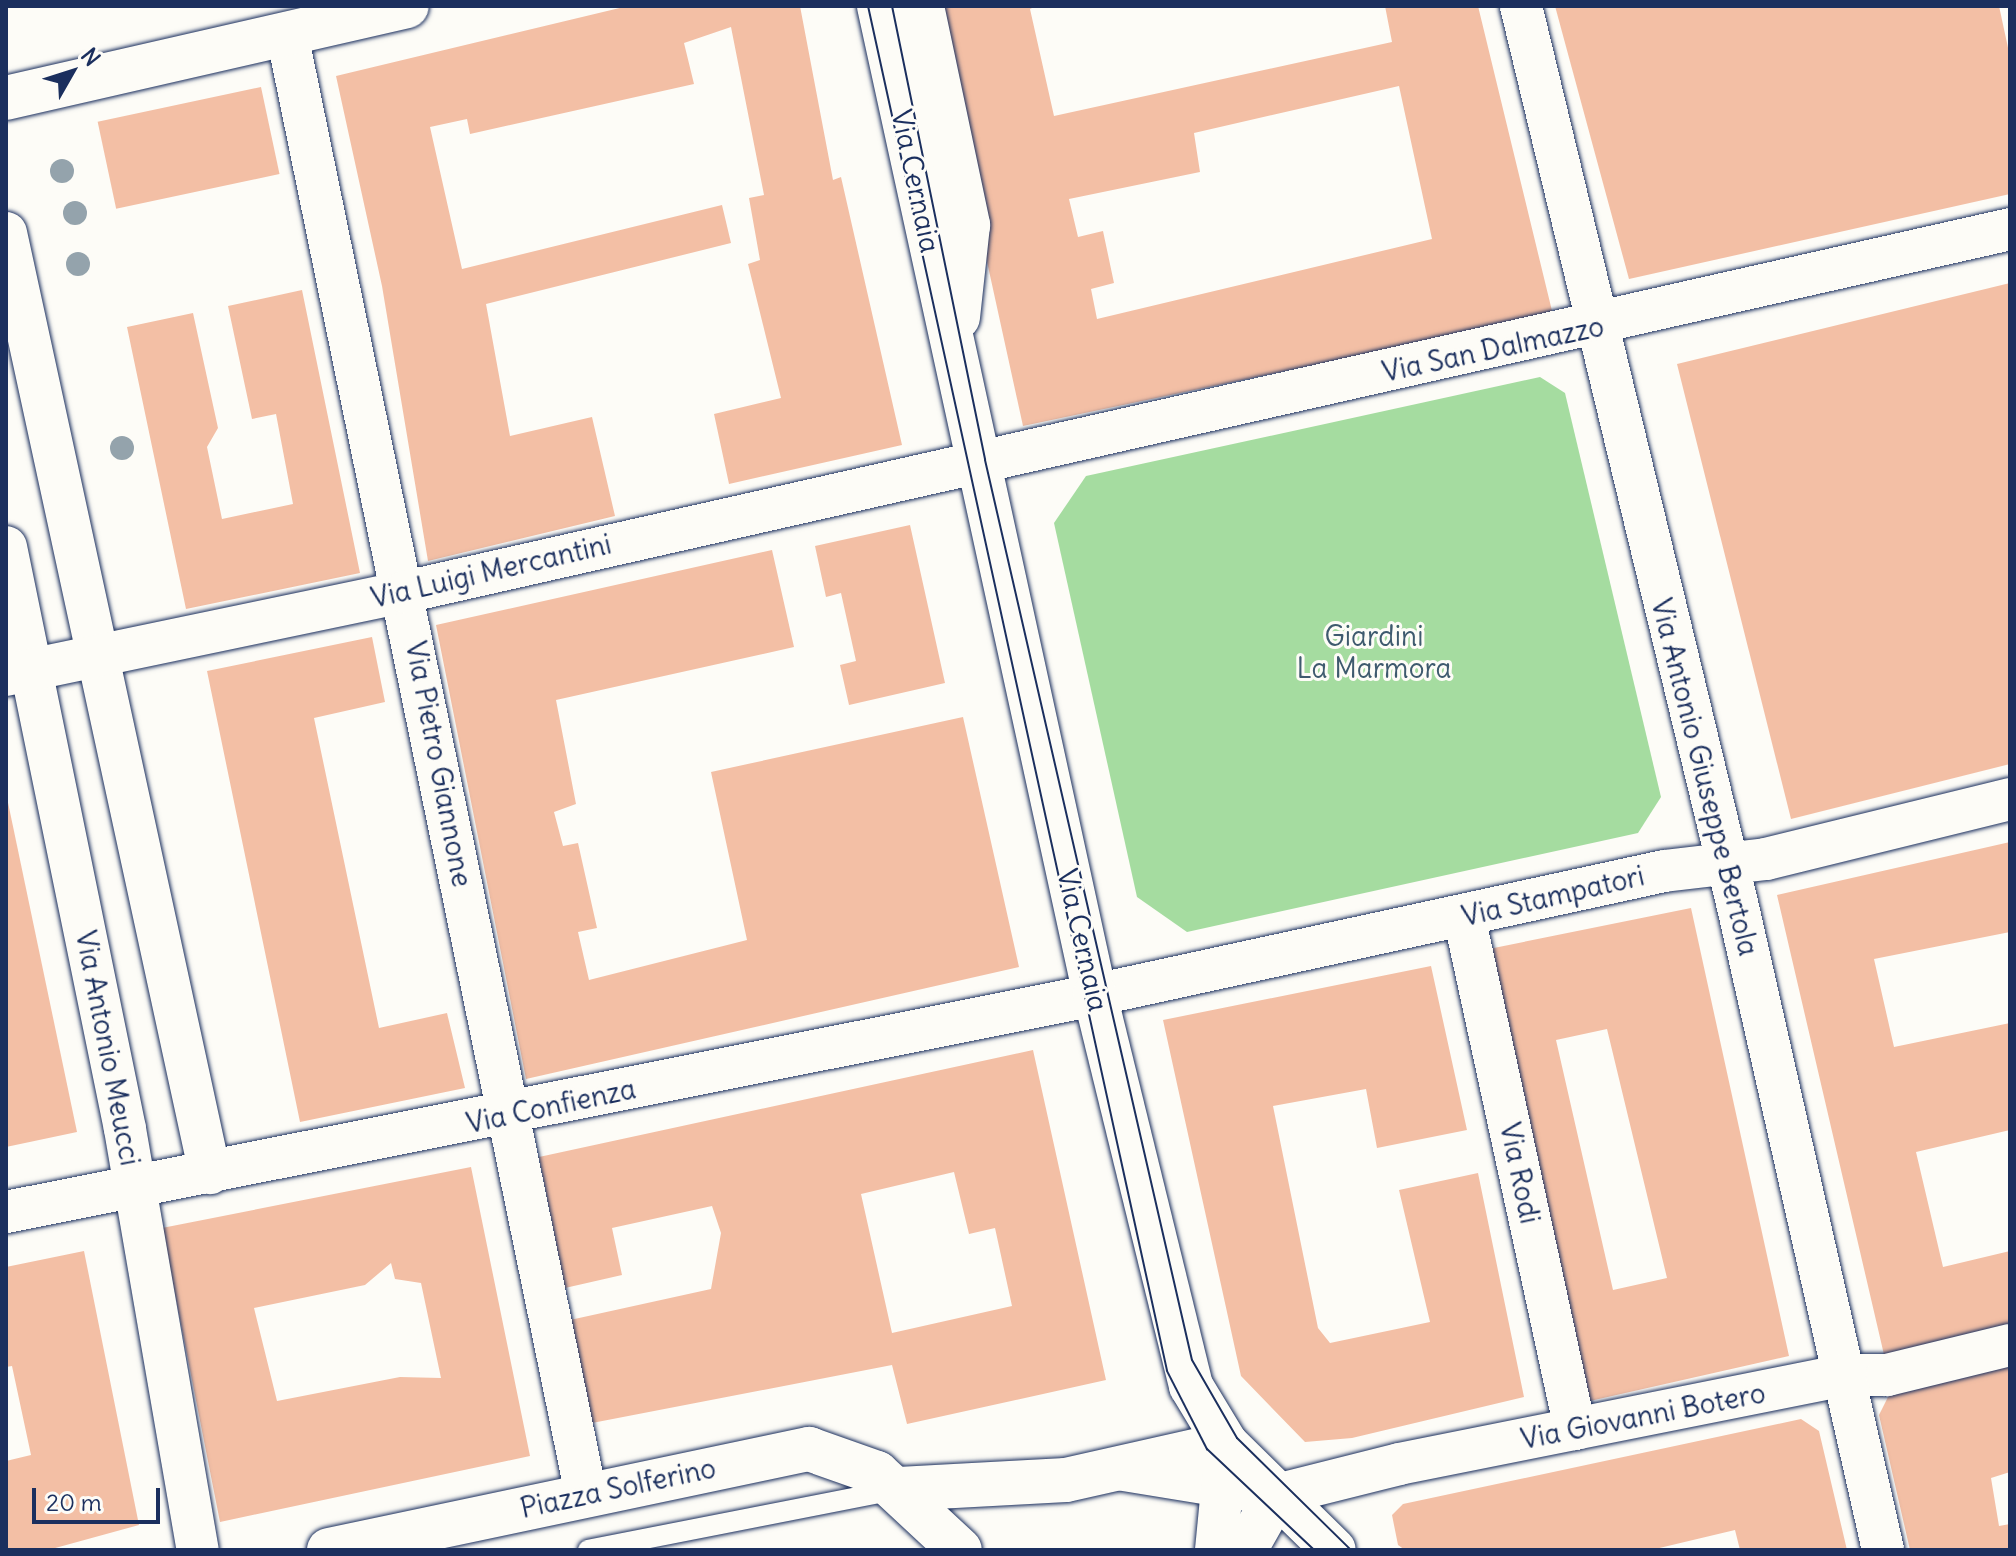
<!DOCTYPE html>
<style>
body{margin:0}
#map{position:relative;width:2016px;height:1556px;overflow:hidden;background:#fdfcf7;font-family:Delius,sans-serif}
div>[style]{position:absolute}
.green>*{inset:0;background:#a5dca0}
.building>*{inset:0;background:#f3bfa5;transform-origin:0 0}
.roads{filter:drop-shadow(0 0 2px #1b2f5e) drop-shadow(0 0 2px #1b2f5e)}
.service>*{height:20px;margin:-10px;padding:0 10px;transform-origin:10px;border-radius:10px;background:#fdfcf7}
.minor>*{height:42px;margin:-21px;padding:0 21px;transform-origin:21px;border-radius:21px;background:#fdfcf7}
.tertiary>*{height:44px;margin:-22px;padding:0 22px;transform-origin:22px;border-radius:22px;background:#fdfcf7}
.tram>*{height:2px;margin:-1px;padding:0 1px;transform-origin:1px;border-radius:1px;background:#1b2f5e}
.trees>*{width:24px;height:24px;margin:-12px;border-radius:50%;background:#94a3ac}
span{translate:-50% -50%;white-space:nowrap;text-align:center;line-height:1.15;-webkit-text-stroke:6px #fdfcf7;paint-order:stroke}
.street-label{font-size:28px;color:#1b2f5e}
.park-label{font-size:28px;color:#3e5a6e}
.frame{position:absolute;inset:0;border:8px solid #1b2f5e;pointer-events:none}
.north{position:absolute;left:32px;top:32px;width:80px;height:80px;-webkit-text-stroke:6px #fdfcf7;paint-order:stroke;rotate:51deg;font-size:22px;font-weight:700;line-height:32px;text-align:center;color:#1b2f5e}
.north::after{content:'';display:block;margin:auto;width:28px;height:36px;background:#1b2f5e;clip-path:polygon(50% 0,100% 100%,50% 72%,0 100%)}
.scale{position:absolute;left:32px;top:1488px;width:128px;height:36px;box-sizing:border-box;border:4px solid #1b2f5e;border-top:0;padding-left:10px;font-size:24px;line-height:28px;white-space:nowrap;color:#1b2f5e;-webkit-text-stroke:6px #fdfcf7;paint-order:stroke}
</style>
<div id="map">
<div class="green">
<i style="clip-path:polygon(1540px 377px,1565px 393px,1661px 797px,1638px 833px,1187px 932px,1137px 897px,1054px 523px,1086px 476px)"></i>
</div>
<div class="building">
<i style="clip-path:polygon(628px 6px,800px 6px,833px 180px,841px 177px,902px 445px,729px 484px,714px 414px,781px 398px,748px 264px,760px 260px,749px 198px,764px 195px,731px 27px,684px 43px,694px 84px,470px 134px,467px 119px,430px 127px,462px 269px,722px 205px,731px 243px,486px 304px,510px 436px,592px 417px,615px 516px,428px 561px,382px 286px,336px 76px)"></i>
<i style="clip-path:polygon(evenodd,931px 6px,1036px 6px,1030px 9px,1054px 116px,1392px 42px,1385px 6px,1478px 6px,1553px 315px,1023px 426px,931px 6px,1399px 86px,1432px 239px,1097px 319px,1091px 289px,1114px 283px,1103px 231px,1078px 237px,1069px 199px,1200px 172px,1194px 133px,1399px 86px)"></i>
<i style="clip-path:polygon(1555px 6px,1999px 6px,2010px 57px,2010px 194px,1629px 279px)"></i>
<i style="left:261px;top:87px;width:89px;height:167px;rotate:78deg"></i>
<i style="clip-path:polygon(2010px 283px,2010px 764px,1791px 819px,1677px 364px)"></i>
<i style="clip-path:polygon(302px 290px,360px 573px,186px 609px,127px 327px,193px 313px,218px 428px,207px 447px,222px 519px,293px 504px,276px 414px,252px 419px,228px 306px)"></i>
<i style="clip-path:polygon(910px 525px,945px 683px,849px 705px,840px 665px,856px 661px,841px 593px,826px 597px,815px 546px)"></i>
<i style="clip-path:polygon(772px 550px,794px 647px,556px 700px,576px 804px,554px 812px,563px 846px,578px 843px,597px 928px,578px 932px,589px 980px,747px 940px,711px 772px,963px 717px,1019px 967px,526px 1079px,436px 625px)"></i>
<i style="clip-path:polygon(372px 637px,385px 702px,314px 718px,379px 1028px,447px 1013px,465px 1088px,300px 1122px,207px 671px)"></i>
<i style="clip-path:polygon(6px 793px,77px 1132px,6px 1147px)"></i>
<i style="clip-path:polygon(2010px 842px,2010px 932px,1874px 959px,1894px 1047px,2010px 1023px,2010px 1130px,1916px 1152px,1943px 1267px,2010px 1251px,2010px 1330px,1885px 1359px,1777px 895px)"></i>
<i style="clip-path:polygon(evenodd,1691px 908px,1789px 1356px,1590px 1401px,1479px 951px,1691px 908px,1607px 1029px,1667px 1278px,1613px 1290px,1556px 1040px,1607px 1029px)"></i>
<i style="clip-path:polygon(1431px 966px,1467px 1130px,1377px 1148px,1366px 1089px,1273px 1106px,1318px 1328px,1330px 1343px,1430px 1322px,1399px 1190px,1478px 1173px,1524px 1397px,1352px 1438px,1305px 1442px,1241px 1376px,1163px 1020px)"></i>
<i style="clip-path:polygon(evenodd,1033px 1050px,1106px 1380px,907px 1424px,892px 1365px,592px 1423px,570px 1320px,711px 1289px,721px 1233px,712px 1206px,612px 1228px,622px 1275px,565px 1288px,539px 1157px,1033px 1050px,954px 1172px,969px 1234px,995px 1228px,1012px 1306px,892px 1333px,861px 1194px,954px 1172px)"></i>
<i style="clip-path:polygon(evenodd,471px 1167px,530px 1456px,220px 1522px,162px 1228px,471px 1167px,391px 1263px,395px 1279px,421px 1283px,441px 1378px,400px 1377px,277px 1401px,254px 1308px,365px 1285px,391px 1263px)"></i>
<i style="clip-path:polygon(84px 1251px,139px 1525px,48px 1550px,6px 1550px,6px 1461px,31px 1455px,12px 1366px,6px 1367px,6px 1267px)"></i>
<i style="clip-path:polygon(2010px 1363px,2010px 1472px,1991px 1478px,1999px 1526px,2010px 1524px,2010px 1550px,1910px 1550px,1879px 1415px,1889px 1395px)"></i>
<i style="clip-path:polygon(1801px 1419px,1819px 1431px,1847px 1550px,1740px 1550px,1735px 1530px,1651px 1550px,1405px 1550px,1398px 1545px,1392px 1515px,1403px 1504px)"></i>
</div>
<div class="roads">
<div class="service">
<i style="left:588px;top:1550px;width:313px;rotate:-11.1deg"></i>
</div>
<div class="minor">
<i style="left:1521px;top:6px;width:927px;rotate:76.46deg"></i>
<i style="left:1738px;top:907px;width:659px;rotate:77.29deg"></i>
<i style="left:287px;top:34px;width:1491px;rotate:78.43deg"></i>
<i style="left:6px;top:233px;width:962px;rotate:77.76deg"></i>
<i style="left:6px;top:547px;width:594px;rotate:78.44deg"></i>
<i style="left:125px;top:1129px;width:427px;rotate:80.2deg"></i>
<i style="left:6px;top:675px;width:408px;rotate:-11.8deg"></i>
<i style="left:405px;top:592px;width:1646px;rotate:-12.74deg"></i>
<i style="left:1464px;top:916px;width:525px;rotate:77.79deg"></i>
<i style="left:6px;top:1212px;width:1110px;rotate:-11.27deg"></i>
<i style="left:1095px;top:995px;width:582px;rotate:-12.29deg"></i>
<i style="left:1664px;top:871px;width:103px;rotate:-6.7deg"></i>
<i style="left:1766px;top:859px;width:251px;rotate:-13.8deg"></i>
<i style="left:1118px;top:1469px;width:160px;rotate:9.3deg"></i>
<i style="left:1276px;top:1495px;width:127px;rotate:-14.1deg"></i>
<i style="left:1399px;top:1464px;width:454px;rotate:-11.3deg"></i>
<i style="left:1844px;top:1375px;width:43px"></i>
<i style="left:1887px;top:1375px;width:127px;rotate:-13.7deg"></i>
<i style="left:1216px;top:1550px;width:92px;rotate:-84.4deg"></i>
</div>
<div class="tertiary">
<i style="left:879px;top:6px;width:1012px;rotate:77.68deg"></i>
<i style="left:1095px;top:995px;width:403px;rotate:76.2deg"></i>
<i style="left:1191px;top:1386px;width:68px;rotate:58.9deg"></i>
<i style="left:1226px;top:1444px;width:151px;rotate:44.5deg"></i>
<i style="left:922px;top:6px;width:224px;rotate:78.1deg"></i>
<i style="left:968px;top:225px;width:93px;rotate:96.2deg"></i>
<i style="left:6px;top:98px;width:411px;rotate:-12.9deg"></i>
<i style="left:899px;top:1489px;width:167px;rotate:-3.1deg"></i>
<i style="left:1066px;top:1480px;width:164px;rotate:-12.7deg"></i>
<i style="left:329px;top:1550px;width:491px;rotate:-11.9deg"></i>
<i style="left:809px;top:1449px;width:72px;rotate:19.4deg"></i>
<i style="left:877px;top:1473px;width:113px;rotate:42.9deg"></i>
<i style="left:1245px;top:1550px;width:63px;rotate:-60.6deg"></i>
</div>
</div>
<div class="tram">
<i style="left:868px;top:6px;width:1397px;rotate:77.64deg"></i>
<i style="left:1167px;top:1371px;width:88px;rotate:62.9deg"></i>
<i style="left:1207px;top:1449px;width:147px;rotate:43.3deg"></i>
<i style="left:892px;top:6px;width:463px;rotate:78.4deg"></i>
<i style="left:985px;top:460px;width:923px;rotate:77.05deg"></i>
<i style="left:1192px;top:1360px;width:90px;rotate:60deg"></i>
<i style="left:1237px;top:1438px;width:160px;rotate:44.5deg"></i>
</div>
<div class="trees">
<i style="left:62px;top:171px"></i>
<i style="left:75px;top:213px"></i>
<i style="left:78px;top:264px"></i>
<i style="left:122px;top:448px"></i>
</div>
<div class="street-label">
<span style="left:916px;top:181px;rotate:78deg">Via Cernaia</span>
<span style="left:1493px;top:349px;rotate:-12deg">Via San Dalmazzo</span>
<span style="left:491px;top:571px;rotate:-13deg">Via Luigi Mercantini</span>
<span style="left:439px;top:764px;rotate:79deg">Via Pietro Giannone</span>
<span style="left:1705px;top:777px;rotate:76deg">Via Antonio Giuseppe Bertola</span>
<span style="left:1553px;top:896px;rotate:-13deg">Via Stampatori</span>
<span style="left:1083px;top:940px;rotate:77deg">Via Cernaia</span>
<span style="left:108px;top:1048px;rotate:79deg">Via Antonio Meucci</span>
<span style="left:551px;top:1106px;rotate:-12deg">Via Confienza</span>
<span style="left:1520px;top:1173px;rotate:78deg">Via Rodi</span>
<span style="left:1643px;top:1416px;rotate:-11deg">Via Giovanni Botero</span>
<span style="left:618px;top:1488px;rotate:-12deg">Piazza Solferino</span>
</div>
<div class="park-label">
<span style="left:1374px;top:652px">Giardini<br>La Marmora</span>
</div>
<div class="frame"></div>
<div class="north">N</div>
<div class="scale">20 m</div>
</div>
